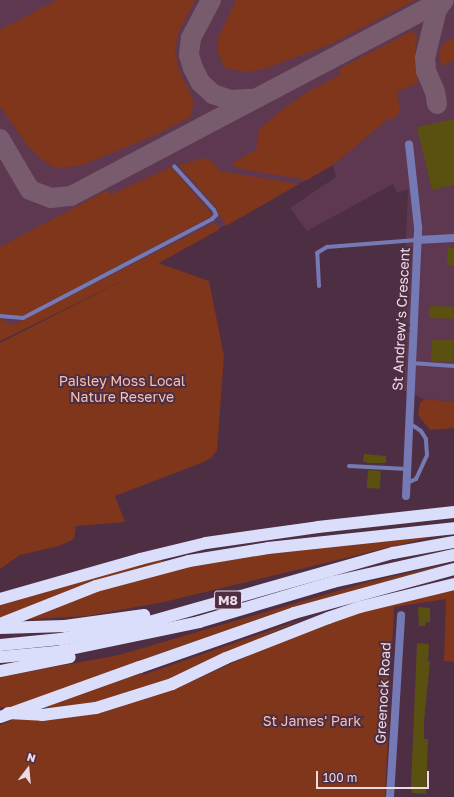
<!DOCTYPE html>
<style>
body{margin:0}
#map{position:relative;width:454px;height:797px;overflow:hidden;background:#4e2e43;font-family:"Golos Text",sans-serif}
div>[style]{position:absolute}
.built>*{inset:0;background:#5d3850}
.green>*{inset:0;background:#7f361b}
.taxiway>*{height:20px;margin:-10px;padding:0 10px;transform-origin:10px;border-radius:10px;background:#785c6e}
.building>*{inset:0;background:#5a5010;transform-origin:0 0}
.lane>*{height:4px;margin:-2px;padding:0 2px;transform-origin:2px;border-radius:2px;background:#767ab4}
.street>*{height:8px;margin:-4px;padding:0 4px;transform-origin:4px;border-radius:4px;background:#767ab4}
.highway>*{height:12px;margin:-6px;padding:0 6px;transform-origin:6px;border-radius:6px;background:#dbdefb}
.highway-bridge>*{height:12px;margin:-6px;padding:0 6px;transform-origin:6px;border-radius:6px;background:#dbdefb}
span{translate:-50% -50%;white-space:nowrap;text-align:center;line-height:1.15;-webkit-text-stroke:4px #4e2e43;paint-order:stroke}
.shield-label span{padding:1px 3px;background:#4e2e43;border:1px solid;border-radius:3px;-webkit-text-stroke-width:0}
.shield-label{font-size:13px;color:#eedae6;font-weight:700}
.street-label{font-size:14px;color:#eedae6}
.park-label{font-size:14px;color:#f5c1ae}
.north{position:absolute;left:8px;top:749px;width:40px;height:40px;-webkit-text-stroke:3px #4e2e43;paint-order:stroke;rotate:16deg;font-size:11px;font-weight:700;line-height:16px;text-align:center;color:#eedae6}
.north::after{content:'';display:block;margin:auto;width:14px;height:18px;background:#eedae6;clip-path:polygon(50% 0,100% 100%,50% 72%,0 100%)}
.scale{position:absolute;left:316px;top:771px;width:113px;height:18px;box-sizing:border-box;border:2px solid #eedae6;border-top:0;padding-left:5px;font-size:12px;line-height:14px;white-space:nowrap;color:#eedae6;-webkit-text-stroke:3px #4e2e43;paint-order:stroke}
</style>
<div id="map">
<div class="built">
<i style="clip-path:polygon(0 0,454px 0,454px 402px,424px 399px,400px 389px,408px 189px,397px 193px,393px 184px,307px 231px,290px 208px,336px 177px,333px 165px,220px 228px,0 340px)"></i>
</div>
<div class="green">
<i style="clip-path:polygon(57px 0,195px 0,178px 33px,175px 50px,178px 68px,194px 102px,190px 117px,156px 135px,80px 166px,54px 168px,40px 158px,27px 145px,0 106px,0 30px)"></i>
<i style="clip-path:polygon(236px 0,415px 0,331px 44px,264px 69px,247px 72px,225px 68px,218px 53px,218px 38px)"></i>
<i style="clip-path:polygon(412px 31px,418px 39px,415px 44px,418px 83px,397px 92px,400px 111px,395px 117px,392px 120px,389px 118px,333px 165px,307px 180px,241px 169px,231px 164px,256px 150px,259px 129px,279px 112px,306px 93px,341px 74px,339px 69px)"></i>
<i style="clip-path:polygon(454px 40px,454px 62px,452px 60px,443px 66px,439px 58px,440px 50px,446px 41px)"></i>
<i style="clip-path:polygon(204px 158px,213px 162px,220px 171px,299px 184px,226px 226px,215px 206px,179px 165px)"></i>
<i style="clip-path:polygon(171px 167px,212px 215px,210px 217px,23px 316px,0 313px,0 247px,108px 190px,110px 195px)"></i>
<i style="clip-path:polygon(214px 223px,220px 229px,159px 263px,0 341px,0 318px,11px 325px,17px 323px)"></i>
<i style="clip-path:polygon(158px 263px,209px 281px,224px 356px,217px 450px,212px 457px,204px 462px,115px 496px,125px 522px,76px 526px,74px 539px,59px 546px,20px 555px,0 569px,0 343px)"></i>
<i style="clip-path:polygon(424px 399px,454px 402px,454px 428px,430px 430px,418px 415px,420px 403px)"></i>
<i style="clip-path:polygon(444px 534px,164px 602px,87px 616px,0 621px,0 604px,161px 558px,164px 567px,187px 567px,275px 553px)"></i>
<i style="clip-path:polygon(449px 564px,291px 608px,138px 661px,143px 675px,303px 619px,154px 685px,104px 701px,51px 708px,0 707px,0 677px,119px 655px,368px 582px)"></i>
<i style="clip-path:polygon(454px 588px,454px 662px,444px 661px,446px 599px,394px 607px,385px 797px,0 797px,0 725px,17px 718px,175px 689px,305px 630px,375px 606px)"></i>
</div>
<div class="taxiway">
<i style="left:211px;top:0;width:43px;rotate:117.8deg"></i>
<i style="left:191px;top:38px;width:17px;rotate:97deg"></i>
<i style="left:189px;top:55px;width:14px;rotate:73deg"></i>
<i style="left:193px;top:68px;width:16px;rotate:63deg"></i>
<i style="left:200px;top:82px;width:18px;rotate:43deg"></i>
<i style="left:213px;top:94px;width:18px;rotate:19deg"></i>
<i style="left:230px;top:100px;width:22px;rotate:-3deg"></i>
<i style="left:437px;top:104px;width:12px;rotate:-99deg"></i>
<i style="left:435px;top:92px;width:23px;rotate:-113deg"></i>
<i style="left:426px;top:71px;width:13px;rotate:-94deg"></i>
<i style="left:425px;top:58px;width:50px;rotate:-76.2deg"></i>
<i style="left:437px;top:9px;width:11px;rotate:-52deg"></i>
<i style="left:0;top:139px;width:59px;rotate:59.5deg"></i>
<i style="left:30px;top:190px;width:22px;rotate:21deg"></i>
<i style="left:51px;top:198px;width:20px;rotate:-6deg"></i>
<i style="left:71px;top:196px;width:420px;rotate:-27.8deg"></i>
</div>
<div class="building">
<i style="clip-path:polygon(454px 119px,454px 185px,432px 190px,417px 127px)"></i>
<i style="clip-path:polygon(448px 248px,454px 248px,454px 266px,447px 265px)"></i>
<i style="left:430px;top:306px;width:24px;height:12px;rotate:2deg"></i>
<i style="left:432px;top:339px;width:22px;height:22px;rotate:3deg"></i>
<i style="clip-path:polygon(364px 454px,386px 456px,386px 463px,368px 463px,363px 461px)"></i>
<i style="left:368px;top:470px;width:13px;height:18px;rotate:4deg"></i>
<i style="clip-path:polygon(418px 607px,430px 608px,430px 622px,426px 622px,425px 626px,419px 626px)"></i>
<i style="clip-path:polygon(417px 643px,429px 644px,428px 661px,430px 661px,424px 721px,424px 739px,428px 739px,426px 794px,412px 793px,411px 786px)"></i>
</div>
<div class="lane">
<i style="left:319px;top:286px;width:33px;rotate:-93deg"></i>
<i style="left:317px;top:253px;width:12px;rotate:-31deg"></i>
<i style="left:327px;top:247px;width:90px;rotate:-4.4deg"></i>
<i style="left:0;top:316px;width:23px;rotate:5deg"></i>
<i style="left:23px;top:318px;width:213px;rotate:-27.6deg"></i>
<i style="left:212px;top:219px;width:6px;rotate:-45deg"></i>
<i style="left:216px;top:215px;width:5px;rotate:-112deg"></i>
<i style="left:214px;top:210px;width:59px;rotate:-132.3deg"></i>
<i style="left:411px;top:363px;width:43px;rotate:4deg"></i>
<i style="left:349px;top:466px;width:58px;rotate:3deg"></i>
<i style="left:407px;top:483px;width:10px;rotate:-24deg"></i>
<i style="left:416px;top:479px;width:26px;rotate:-65deg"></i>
<i style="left:427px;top:455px;width:16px;rotate:-94deg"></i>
<i style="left:426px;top:439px;width:9px;rotate:-122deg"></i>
<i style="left:421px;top:431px;width:14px;rotate:-146deg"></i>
</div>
<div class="street">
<i style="left:417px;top:240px;width:37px;rotate:-3deg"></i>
<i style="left:406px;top:496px;width:269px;rotate:-87.4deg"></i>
<i style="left:418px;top:227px;width:83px;rotate:-96.2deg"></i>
<i style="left:390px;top:797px;width:182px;rotate:-86.5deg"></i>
</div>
<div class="highway">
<i style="left:0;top:599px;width:146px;rotate:-15.9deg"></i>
<i style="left:140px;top:559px;width:68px;rotate:-13.6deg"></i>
<i style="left:206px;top:543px;width:113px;rotate:-8.1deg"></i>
<i style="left:318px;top:527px;width:137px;rotate:-6.3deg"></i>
<i style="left:0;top:624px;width:103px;rotate:-21.6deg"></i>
<i style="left:96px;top:586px;width:96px;rotate:-15deg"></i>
<i style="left:189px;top:561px;width:80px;rotate:-9.3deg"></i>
<i style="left:268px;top:548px;width:187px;rotate:-6.1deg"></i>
<i style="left:0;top:628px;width:65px;rotate:-1.8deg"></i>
<i style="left:65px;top:626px;width:80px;rotate:-7.9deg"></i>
<i style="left:0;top:645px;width:61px;rotate:-5.6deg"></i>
<i style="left:61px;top:639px;width:90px;rotate:-10.9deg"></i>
<i style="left:149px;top:622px;width:254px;rotate:-15.8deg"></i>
<i style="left:393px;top:553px;width:62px;rotate:-10.2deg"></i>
<i style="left:0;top:657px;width:56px;rotate:-5.1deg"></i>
<i style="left:56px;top:652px;width:146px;rotate:-11.8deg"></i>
<i style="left:199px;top:622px;width:140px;rotate:-16.6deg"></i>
<i style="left:333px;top:582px;width:124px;rotate:-12.6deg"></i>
<i style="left:140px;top:667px;width:163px;rotate:-19.3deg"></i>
<i style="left:294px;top:613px;width:166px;rotate:-15.4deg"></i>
<i style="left:0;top:671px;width:71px;rotate:-11.3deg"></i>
<i style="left:8px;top:713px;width:34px;rotate:3deg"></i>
<i style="left:42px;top:715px;width:54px;rotate:-7.4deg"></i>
<i style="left:96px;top:708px;width:80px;rotate:-17.5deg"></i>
<i style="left:172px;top:684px;width:60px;rotate:-25.7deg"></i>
<i style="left:226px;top:658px;width:110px;rotate:-21.4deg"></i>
<i style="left:328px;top:618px;width:34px;rotate:-19deg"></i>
<i style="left:360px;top:607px;width:97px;rotate:-13.7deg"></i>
</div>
<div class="highway-bridge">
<i style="left:0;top:717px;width:149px;rotate:-19.7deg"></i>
</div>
<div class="shield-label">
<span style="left:228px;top:600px">M8</span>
</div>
<div class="street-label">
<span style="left:401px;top:319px;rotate:-87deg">St Andrew's Crescent</span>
<span style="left:383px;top:693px;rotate:-87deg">Greenock Road</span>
</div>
<div class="park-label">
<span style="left:122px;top:389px">Paisley Moss Local<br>Nature Reserve</span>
<span style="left:312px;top:721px">St James' Park</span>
</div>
<div class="north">N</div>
<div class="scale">100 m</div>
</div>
